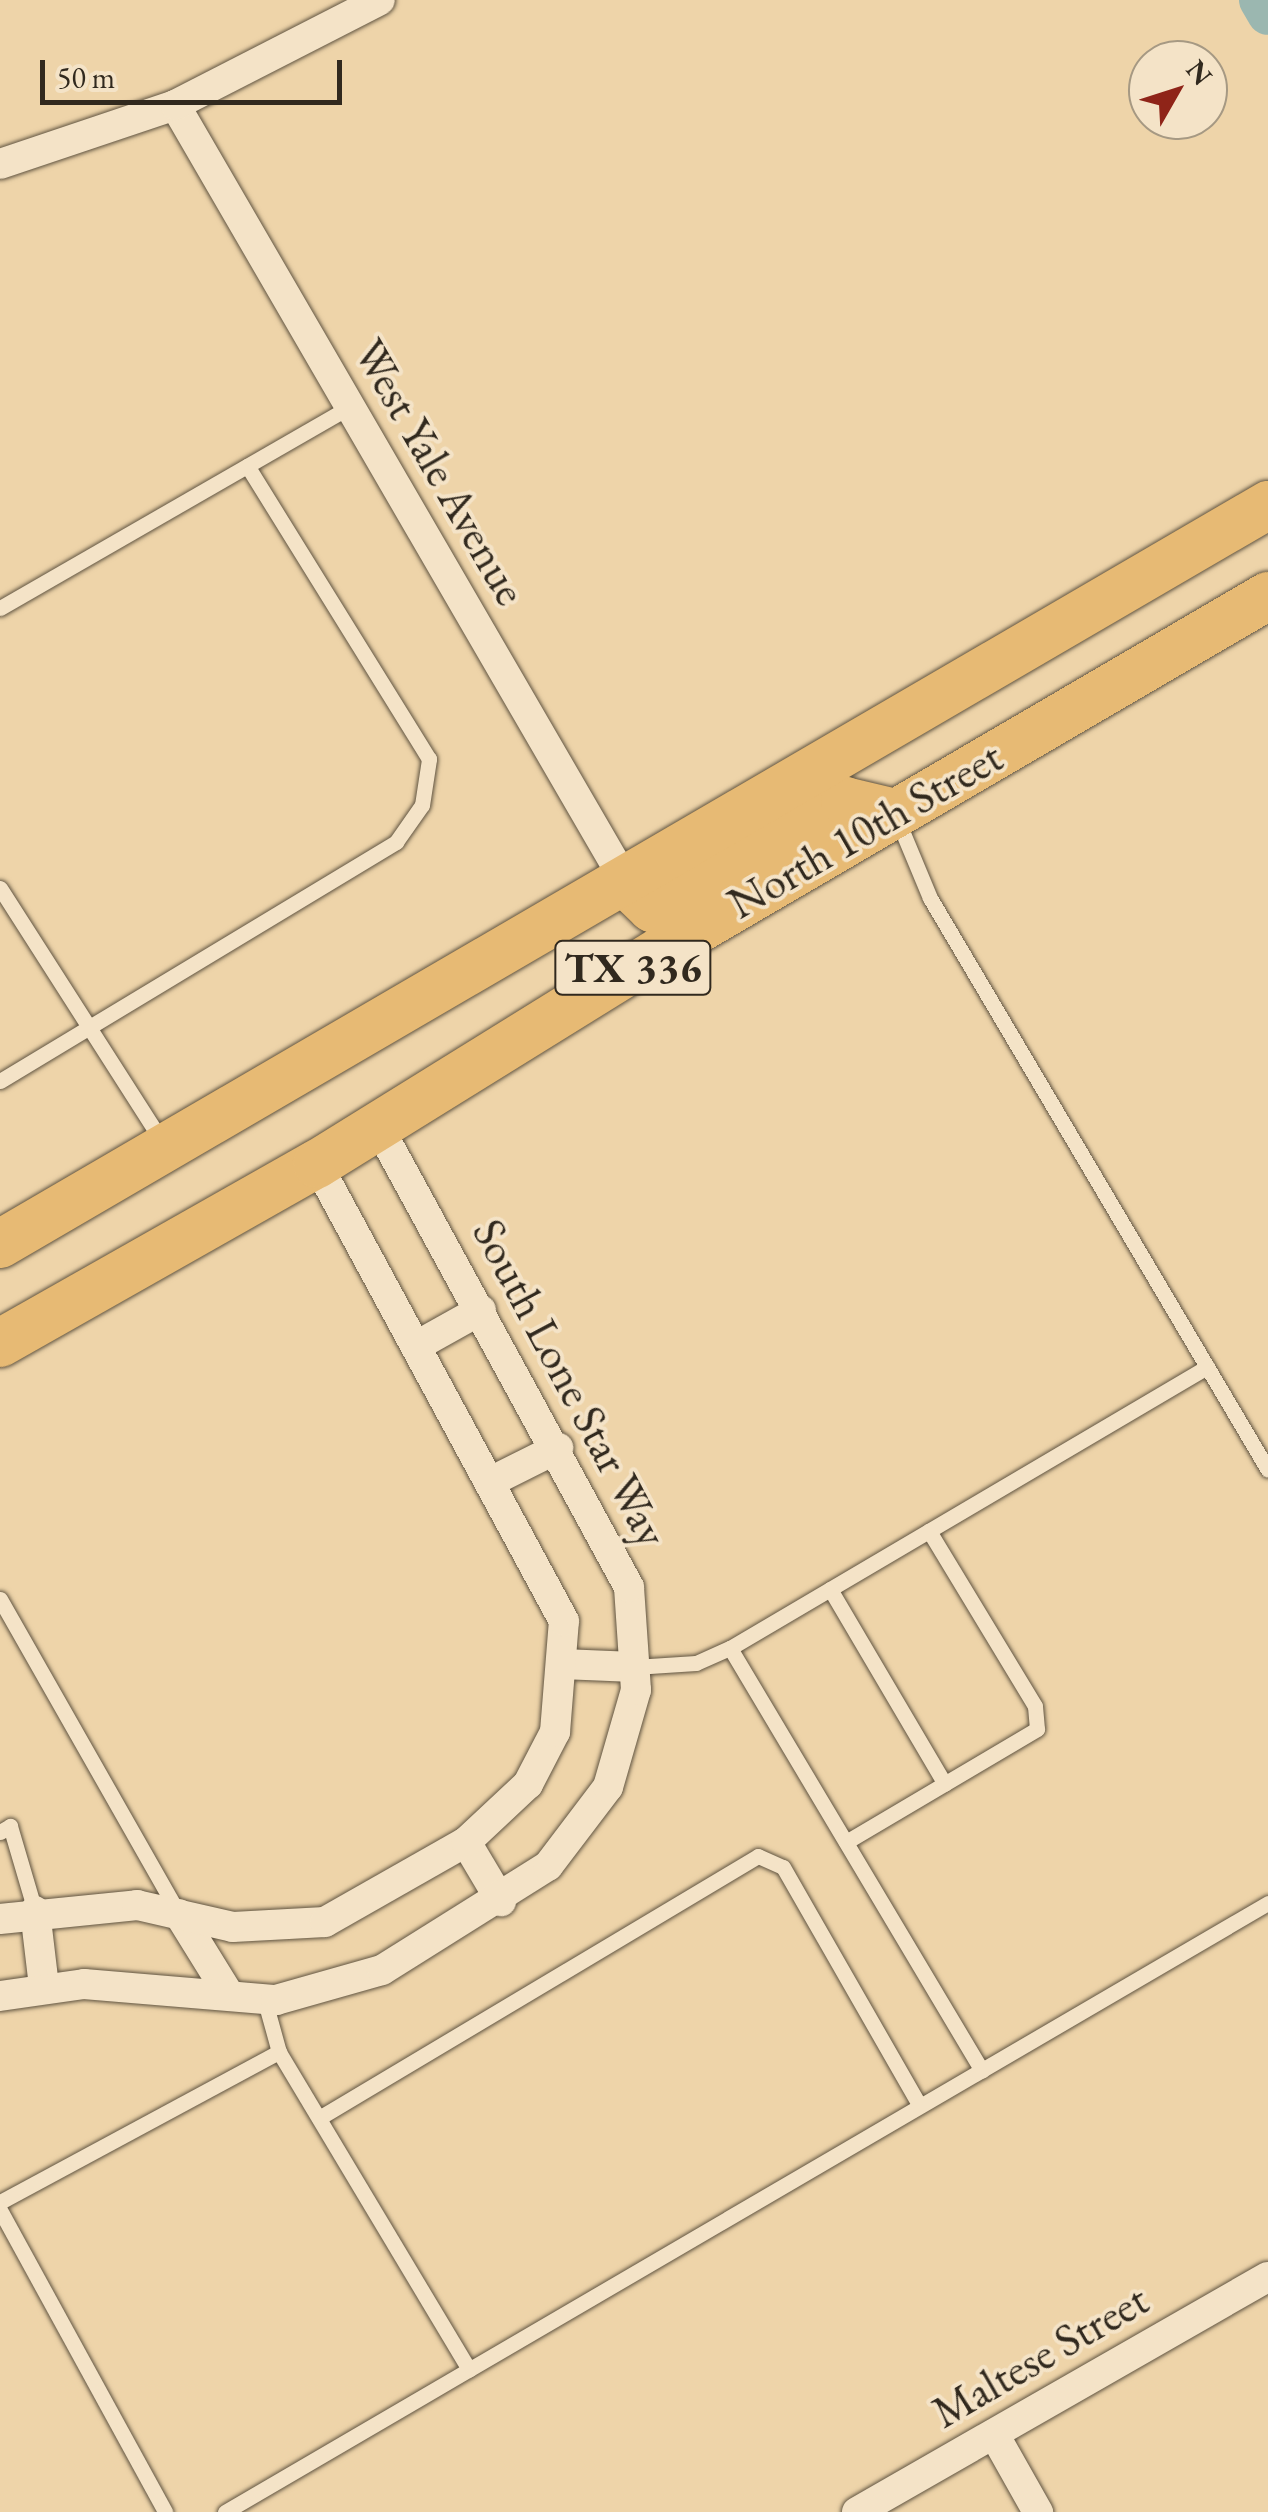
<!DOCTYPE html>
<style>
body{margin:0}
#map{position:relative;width:1268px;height:2512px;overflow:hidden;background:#eed4a9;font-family:"EB Garamond",serif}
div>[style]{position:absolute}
.canal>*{height:42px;margin:-21px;padding:0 21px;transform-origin:21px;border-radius:21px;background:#9bb7b0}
.roads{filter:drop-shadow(0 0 2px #605441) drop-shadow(0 0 2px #605441)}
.service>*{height:15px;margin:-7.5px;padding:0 7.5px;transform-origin:7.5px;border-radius:7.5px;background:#f4e3c7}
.minor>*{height:30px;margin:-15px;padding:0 15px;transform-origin:15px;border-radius:15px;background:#f4e3c7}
.primary>*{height:48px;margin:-24px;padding:0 24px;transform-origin:24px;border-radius:24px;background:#e7ba74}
span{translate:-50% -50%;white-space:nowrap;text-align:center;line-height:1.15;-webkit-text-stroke:8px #f4e3c7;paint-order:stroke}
.shield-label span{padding:2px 8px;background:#f4e3c7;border:2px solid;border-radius:8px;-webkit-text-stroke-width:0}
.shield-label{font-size:42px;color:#31291e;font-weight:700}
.street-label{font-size:45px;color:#31291e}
.north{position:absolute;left:1128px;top:40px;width:100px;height:100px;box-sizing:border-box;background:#f4e3c7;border:2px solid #a69983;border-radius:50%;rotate:51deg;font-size:28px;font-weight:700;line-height:40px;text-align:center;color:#31291e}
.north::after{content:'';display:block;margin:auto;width:35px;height:45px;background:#8f2418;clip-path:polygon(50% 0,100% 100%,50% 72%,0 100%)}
.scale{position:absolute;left:40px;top:60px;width:302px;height:45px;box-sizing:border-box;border:5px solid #31291e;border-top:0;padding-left:12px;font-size:30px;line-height:35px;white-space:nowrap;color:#31291e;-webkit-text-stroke:8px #f4e3c7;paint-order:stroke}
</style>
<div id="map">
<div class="canal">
<i style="left:1260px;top:0;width:16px;rotate:60deg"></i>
</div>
<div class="roads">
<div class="service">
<i style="left:0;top:608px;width:404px;rotate:-29.9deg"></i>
<i style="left:898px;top:821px;width:83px;rotate:67.4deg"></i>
<i style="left:930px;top:898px;width:664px;rotate:59.42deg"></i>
<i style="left:0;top:888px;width:300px;rotate:57.4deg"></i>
<i style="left:0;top:1081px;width:463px;rotate:-31.1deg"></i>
<i style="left:396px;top:842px;width:45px;rotate:-54.9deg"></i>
<i style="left:422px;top:805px;width:47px;rotate:-81.3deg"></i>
<i style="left:429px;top:759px;width:345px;rotate:-121.8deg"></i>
<i style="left:830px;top:1589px;width:226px;rotate:59.5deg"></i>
<i style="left:0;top:1599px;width:362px;rotate:60.4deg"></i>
<i style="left:730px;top:1648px;width:492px;rotate:59.2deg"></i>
<i style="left:634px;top:1667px;width:62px;rotate:-3.7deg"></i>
<i style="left:696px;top:1663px;width:37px;rotate:-24deg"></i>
<i style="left:730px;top:1648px;width:554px;rotate:-30.5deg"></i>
<i style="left:0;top:1832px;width:12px;rotate:-31deg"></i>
<i style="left:10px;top:1826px;width:89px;rotate:73.6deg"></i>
<i style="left:846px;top:1842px;width:222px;rotate:-30.6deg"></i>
<i style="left:1037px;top:1729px;width:23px;rotate:-95deg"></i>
<i style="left:1035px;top:1706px;width:205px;rotate:-121.2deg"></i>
<i style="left:279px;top:2052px;width:370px;rotate:59.1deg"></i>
<i style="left:319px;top:2118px;width:511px;rotate:-30.83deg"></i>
<i style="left:758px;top:1856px;width:27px;rotate:24deg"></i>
<i style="left:783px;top:1867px;width:275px;rotate:60.2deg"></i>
<i style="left:0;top:2202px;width:317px;rotate:-28.3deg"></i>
<i style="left:279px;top:2052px;width:56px;rotate:-105.5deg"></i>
<i style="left:0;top:2210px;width:344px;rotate:61.3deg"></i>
<i style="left:225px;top:2512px;width:1208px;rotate:-30.28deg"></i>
</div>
<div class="minor">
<i style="left:175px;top:105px;width:901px;rotate:59.88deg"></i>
<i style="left:0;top:164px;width:185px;rotate:-18.6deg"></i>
<i style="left:175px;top:105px;width:230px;rotate:-27.1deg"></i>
<i style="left:418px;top:1345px;width:72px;rotate:-29.1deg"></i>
<i style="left:494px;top:1480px;width:72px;rotate:-26.6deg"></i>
<i style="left:562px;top:1664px;width:72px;rotate:2.4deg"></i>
<i style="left:466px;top:1842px;width:69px;rotate:59.3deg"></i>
<i style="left:35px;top:1911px;width:77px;rotate:83.2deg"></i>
<i style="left:179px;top:1914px;width:93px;rotate:58.2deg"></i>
<i style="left:0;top:1919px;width:138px;rotate:-5.8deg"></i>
<i style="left:137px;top:1905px;width:98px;rotate:12.9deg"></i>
<i style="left:233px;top:1927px;width:92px;rotate:-3.1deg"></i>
<i style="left:325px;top:1922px;width:162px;rotate:-29.6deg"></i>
<i style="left:466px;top:1842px;width:85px;rotate:-43.1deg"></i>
<i style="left:528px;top:1784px;width:59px;rotate:-62.6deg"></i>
<i style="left:555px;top:1732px;width:111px;rotate:-85.4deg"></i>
<i style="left:564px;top:1621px;width:519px;rotate:-118.39deg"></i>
<i style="left:0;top:1996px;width:85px;rotate:-8.1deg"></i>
<i style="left:84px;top:1984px;width:193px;rotate:4.8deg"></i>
<i style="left:276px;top:2000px;width:110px;rotate:-15.8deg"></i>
<i style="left:382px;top:1970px;width:196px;rotate:-32.1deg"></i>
<i style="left:548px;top:1866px;width:99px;rotate:-52.8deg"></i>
<i style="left:608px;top:1787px;width:101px;rotate:-73.9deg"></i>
<i style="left:636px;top:1690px;width:103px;rotate:-93.9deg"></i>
<i style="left:629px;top:1587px;width:525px;rotate:-118.57deg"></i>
<i style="left:994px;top:2434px;width:90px;rotate:60.6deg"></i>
<i style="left:857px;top:2512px;width:473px;rotate:-29.8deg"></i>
</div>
<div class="primary">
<i style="left:627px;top:884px;width:35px;rotate:44deg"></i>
<i style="left:652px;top:908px;width:221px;rotate:-29deg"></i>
<i style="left:845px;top:801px;width:51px;rotate:13.5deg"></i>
<i style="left:0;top:1244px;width:1468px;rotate:-30.23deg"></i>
<i style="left:0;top:1343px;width:364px;rotate:-29.5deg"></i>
<i style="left:317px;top:1164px;width:406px;rotate:-31.8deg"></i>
<i style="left:662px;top:950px;width:702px;rotate:-30.29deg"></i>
</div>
</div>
<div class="shield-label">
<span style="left:633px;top:968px">TX 336</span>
</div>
<div class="street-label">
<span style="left:440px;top:472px;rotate:60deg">West Yale Avenue</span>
<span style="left:865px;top:830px;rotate:-30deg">North 10th Street</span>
<span style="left:570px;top:1383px;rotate:62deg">South Lone Star Way</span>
<span style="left:1040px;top:2356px;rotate:-30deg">Maltese Street</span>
</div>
<div class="north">N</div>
<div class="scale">50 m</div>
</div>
